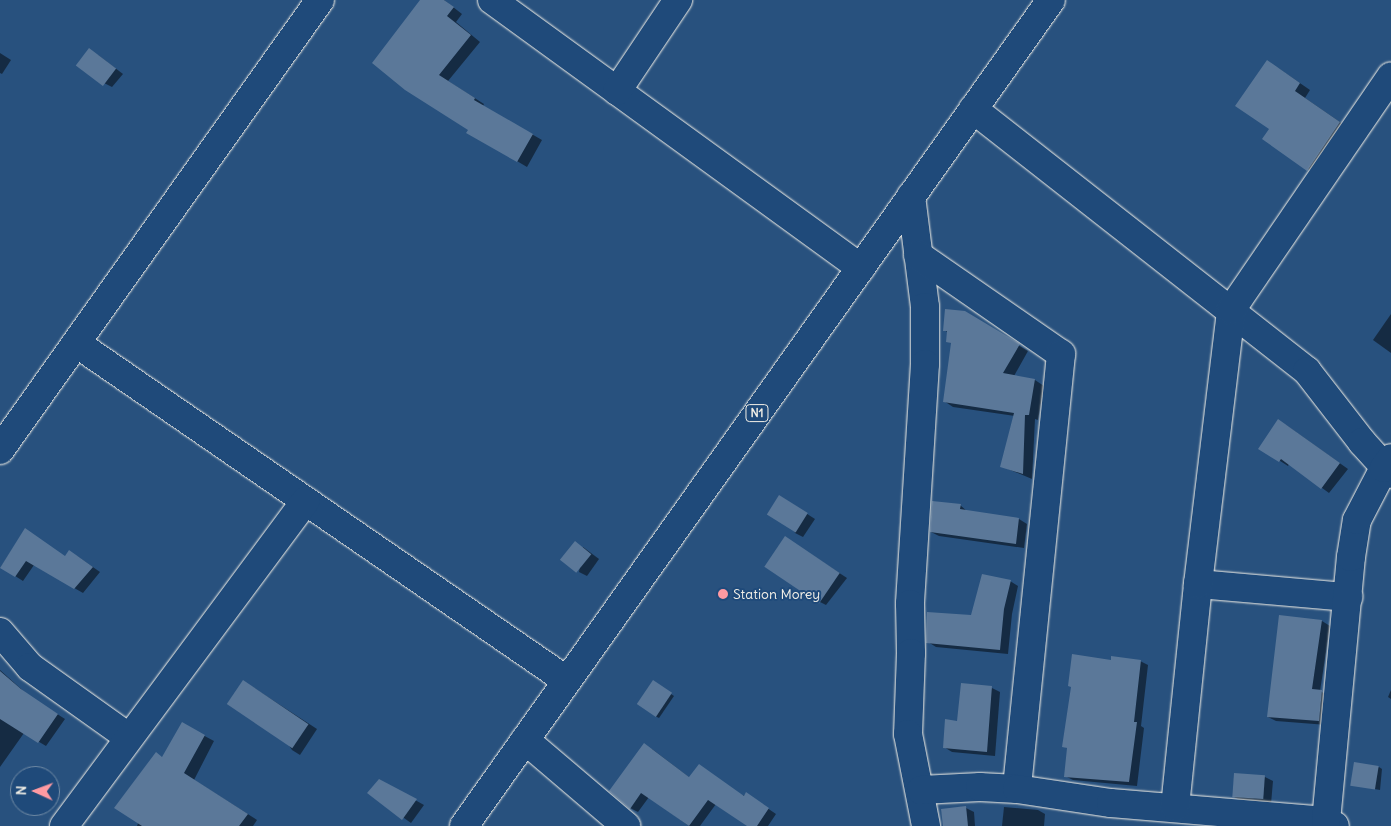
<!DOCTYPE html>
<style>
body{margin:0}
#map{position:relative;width:1391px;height:826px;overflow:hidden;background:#28517e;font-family:Delius,sans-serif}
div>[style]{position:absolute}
.shadow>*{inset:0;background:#0007}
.building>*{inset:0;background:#5b7899;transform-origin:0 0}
.roads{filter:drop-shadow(0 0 1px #f4f1e8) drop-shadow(0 0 1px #f4f1e8)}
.street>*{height:28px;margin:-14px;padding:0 14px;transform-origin:14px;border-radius:14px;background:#1f4a7a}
.primary>*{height:28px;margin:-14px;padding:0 14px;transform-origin:14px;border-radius:14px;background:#1f4a7a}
.dots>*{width:14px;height:14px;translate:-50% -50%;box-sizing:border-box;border:2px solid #1f4a7a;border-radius:50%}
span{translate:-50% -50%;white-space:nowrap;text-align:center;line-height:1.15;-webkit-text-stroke:4px #1f4a7a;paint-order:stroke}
.shield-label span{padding:1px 4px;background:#1f4a7a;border:1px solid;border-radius:4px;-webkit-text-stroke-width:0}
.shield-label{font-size:12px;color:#f4f1e8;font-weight:700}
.poi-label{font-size:14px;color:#f4f1e8}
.left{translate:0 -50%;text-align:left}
.north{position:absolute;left:10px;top:766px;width:50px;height:50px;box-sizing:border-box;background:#1f4a7a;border:1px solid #748da6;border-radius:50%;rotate:272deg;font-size:14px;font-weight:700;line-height:20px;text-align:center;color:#f4f1e8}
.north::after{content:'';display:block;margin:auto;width:18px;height:22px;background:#ff9aa2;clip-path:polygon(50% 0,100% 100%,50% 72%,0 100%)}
</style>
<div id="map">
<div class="shadow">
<i style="clip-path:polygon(421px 0,444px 0,462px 14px,456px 22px,480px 42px,448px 81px,484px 104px,483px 106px,542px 140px,527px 167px,468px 132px,469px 129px,405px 89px)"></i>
<i style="clip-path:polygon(0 53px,11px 60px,2px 74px,0 73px)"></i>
<i style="clip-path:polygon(98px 55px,123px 74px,112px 87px,104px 83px)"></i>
<i style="clip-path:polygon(1278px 68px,1310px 90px,1305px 98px,1350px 129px,1318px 176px,1264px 138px,1270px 129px)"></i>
<i style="clip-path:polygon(964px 312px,1028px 351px,1014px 376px,1035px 380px,1044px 386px,1038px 420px,1035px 419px,1032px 479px,1001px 466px,1015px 416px,953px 407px,944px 401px,952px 344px,948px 341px,949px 333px,944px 330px)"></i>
<i style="clip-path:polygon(1391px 314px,1391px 353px,1373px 340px)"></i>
<i style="clip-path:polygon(1286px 425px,1348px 469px,1329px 493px,1289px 464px,1288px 466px,1260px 448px)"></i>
<i style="clip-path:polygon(787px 501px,815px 519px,803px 537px,795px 533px)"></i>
<i style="clip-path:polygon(960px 505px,968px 512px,1019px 519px,1027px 524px,1024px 548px,939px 536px,931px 532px)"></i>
<i style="clip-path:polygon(25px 530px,65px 557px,77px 556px,100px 572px,83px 593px,34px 565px,23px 581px,1px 567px)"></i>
<i style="clip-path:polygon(792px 542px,847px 578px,826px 605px,818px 601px)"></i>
<i style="clip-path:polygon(583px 547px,599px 559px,587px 576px,579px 572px)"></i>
<i style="clip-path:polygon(1010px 581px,1018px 586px,1012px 614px,1008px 654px,936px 647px,928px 642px,972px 616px)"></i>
<i style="clip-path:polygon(1280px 617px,1322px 621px,1330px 626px,1320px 691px,1329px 696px,1327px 725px,1276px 721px,1268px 717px)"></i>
<i style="clip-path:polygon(1112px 661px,1140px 661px,1148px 665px,1141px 726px,1144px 728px,1137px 786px,1073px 780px,1065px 776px,1068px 749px,1064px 746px)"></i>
<i style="clip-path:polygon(0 670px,29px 696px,65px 719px,46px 746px,24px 733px,0 767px)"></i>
<i style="clip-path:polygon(653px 682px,674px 696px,659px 718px,655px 716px)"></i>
<i style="clip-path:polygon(251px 686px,317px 729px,300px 755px,292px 750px)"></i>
<i style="clip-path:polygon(992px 688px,1000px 692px,995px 756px,952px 752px,944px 747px,958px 722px)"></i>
<i style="clip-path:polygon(1391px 690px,1391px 699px,1388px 697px)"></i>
<i style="clip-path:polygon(182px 724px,214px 741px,194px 780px,257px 820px,253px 826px,137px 826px,163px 758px)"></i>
<i style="clip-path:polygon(652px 749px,690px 778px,754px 799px,776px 814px,768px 826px,750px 826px,716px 804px,700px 826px,689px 826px,649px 797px,638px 812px,630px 808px)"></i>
<i style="clip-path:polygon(1379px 767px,1382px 769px,1380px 790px,1353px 785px)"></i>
<i style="clip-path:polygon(1265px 777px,1273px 781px,1271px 804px,1242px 801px,1234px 797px)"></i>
<i style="clip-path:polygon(379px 780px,424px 805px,411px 823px,369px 793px)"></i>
<i style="clip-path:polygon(1004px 807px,1038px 810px,1045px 814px,1044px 826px,1002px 826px)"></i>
<i style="clip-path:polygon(966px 808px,974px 812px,975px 826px,944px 826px)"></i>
</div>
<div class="building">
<i style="clip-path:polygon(420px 0,444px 0,454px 7px,447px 16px,471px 35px,439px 75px,475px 98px,474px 100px,533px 134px,517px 162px,466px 133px,468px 130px,405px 90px,372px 63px)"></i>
<i style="left:89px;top:48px;width:34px;height:22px;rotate:37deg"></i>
<i style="clip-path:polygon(1267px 60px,1300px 83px,1295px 91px,1340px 122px,1307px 171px,1262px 139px,1269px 129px,1235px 106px)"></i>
<i style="clip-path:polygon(945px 309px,965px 311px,1020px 344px,1003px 373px,1035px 379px,1029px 415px,1025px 415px,1023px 474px,1000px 467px,1014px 413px,943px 402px,951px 343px,946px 342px,947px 331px,943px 331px)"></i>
<i style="clip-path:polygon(1278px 419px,1340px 463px,1321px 489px,1281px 459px,1279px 462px,1258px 449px)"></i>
<i style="left:779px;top:495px;width:34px;height:23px;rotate:32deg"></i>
<i style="clip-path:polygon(932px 501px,961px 504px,960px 509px,1019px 518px,1016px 544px,930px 532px)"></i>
<i style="clip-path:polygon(25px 528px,65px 556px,69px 550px,93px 567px,74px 589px,26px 561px,15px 577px,0 568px)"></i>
<i style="left:785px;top:536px;width:66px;height:37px;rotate:34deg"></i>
<i style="left:575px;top:541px;width:21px;height:24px;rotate:39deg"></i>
<i style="clip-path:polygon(982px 574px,1011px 580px,1004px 609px,1000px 650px,926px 643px,927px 612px,971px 615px)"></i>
<i style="clip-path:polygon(1279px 615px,1322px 620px,1312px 689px,1322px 690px,1319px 721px,1267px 717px)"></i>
<i style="clip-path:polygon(1072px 654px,1111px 660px,1111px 656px,1141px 660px,1134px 722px,1137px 722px,1129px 782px,1064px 777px,1067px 748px,1062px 747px,1071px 687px,1068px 686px)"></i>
<i style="clip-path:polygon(0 671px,21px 689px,58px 714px,38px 743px,0 719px)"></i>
<i style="left:243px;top:680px;width:79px;height:29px;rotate:34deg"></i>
<i style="left:653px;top:680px;width:23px;height:29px;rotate:34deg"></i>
<i style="clip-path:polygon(961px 683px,992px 686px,987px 752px,943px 748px,945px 719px,957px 721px)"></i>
<i style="clip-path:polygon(182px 722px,205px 735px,184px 773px,248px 814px,239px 826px,142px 826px,114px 808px,156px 752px,162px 757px)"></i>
<i style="clip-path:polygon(644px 743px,689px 777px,699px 764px,744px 796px,746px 792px,769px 808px,757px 826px,747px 826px,708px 800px,689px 826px,641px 793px,630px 809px,609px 791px)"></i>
<i style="left:1354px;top:762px;width:25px;height:24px;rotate:9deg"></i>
<i style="left:1234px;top:773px;width:31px;height:24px;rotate:4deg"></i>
<i style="clip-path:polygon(379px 779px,417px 799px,402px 820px,367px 793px)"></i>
<i style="clip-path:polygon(966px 806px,968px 826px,943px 826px,941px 809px)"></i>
</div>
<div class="roads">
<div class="street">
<i style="left:492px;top:0;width:456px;rotate:36deg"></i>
<i style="left:617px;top:91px;width:110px;rotate:-56.2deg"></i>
<i style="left:973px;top:109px;width:424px;rotate:38.1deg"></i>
<i style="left:1307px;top:371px;width:90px;rotate:52.2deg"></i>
<i style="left:1362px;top:442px;width:43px;rotate:47.8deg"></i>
<i style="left:911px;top:196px;width:112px;rotate:82.8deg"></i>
<i style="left:925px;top:307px;width:57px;rotate:90deg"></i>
<i style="left:925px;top:364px;width:240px;rotate:93.6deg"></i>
<i style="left:910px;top:604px;width:49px;rotate:88.8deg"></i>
<i style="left:911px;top:653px;width:81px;rotate:92.1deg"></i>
<i style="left:908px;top:734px;width:94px;rotate:78.9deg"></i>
<i style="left:918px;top:255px;width:174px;rotate:34.7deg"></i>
<i style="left:1061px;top:354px;width:437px;rotate:95.8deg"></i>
<i style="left:76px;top:343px;width:595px;rotate:34.52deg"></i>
<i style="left:0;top:450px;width:552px;rotate:-54.58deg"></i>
<i style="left:1198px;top:584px;width:151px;rotate:5deg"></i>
<i style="left:0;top:632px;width:46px;rotate:49.4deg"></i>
<i style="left:30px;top:667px;width:120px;rotate:35.5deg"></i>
<i style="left:525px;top:740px;width:133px;rotate:40.4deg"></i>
<i style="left:921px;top:790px;width:59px;rotate:-2.9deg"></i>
<i style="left:980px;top:787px;width:37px;rotate:3deg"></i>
<i style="left:1017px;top:789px;width:95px;rotate:8.5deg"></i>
<i style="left:1111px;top:803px;width:216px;rotate:4.8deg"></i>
<i style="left:1326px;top:821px;width:10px;rotate:29deg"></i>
<i style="left:1175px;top:807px;width:224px;rotate:-84.1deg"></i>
<i style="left:1198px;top:584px;width:276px;rotate:-83.1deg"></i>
<i style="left:1231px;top:310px;width:283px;rotate:-55.6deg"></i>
<i style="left:1326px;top:821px;width:265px;rotate:-84.6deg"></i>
<i style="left:1351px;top:557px;width:37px;rotate:-81deg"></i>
<i style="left:1357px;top:520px;width:59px;rotate:-62.6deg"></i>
<i style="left:1384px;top:468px;width:12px;rotate:-55deg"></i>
<i style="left:64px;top:826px;width:405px;rotate:-53.4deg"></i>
</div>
<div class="primary">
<i style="left:464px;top:826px;width:1013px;rotate:-54.6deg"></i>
</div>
</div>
<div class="dots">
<i style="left:723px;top:594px;background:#ff9aa2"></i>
</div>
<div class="shield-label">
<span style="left:757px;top:413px">N1</span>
</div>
<div class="poi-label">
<span class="left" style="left:733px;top:594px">Station Morey</span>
</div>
<div class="north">N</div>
</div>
